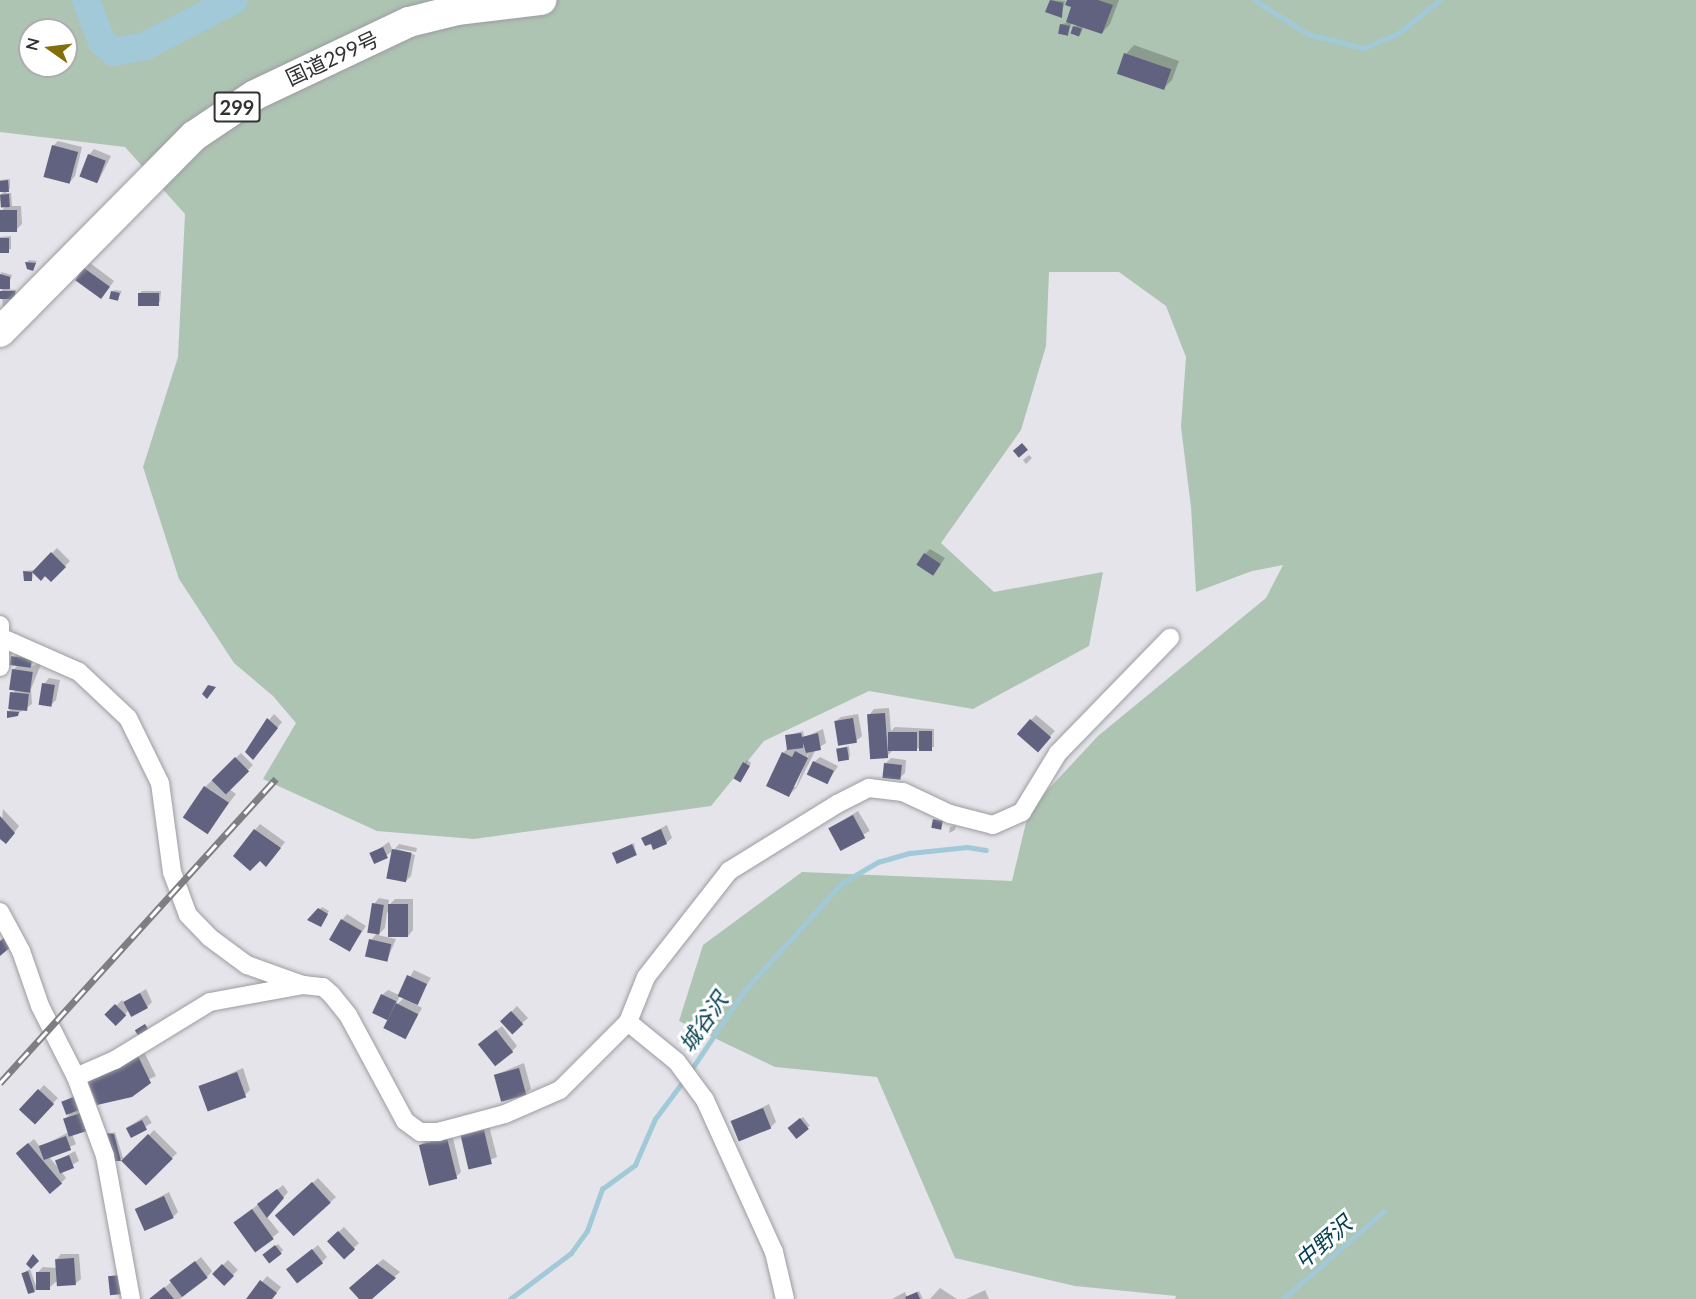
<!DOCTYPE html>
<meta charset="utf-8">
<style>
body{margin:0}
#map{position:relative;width:1696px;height:1299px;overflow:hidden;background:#e4e4ea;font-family:Lato,"Noto Sans JP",sans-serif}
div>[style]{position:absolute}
.green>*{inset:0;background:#aec4b3}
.shadow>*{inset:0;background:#0003;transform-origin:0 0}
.stream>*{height:4.5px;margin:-2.25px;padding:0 2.25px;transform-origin:2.25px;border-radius:2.25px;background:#a1c9d7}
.river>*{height:28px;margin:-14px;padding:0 14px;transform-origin:14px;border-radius:14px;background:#a1c9d7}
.building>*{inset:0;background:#61627f;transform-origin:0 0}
.roads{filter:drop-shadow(0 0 2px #9b9ca1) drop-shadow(0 0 2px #9b9ca1)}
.minor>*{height:18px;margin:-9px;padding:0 9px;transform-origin:9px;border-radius:9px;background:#fff}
.trunk>*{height:30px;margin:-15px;padding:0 15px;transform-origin:15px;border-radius:15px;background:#fff}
.rail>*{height:7px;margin-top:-3.5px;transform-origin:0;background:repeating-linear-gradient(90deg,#fff 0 14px,#7f7f83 0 28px);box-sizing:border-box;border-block:2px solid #7f7f83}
span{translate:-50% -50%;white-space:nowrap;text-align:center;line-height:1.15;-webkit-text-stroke:6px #fff;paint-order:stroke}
.shield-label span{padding:2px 4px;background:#fff;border:2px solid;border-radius:4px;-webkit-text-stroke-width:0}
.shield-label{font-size:20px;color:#313234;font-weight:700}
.street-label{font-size:21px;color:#313234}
.water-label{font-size:22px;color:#054150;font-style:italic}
.north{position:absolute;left:18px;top:18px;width:60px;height:60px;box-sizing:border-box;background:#fff;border:2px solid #adadae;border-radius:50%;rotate:284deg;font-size:16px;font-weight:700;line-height:24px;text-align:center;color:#313234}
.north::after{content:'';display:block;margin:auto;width:21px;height:27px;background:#836e0c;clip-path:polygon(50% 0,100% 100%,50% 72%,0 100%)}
</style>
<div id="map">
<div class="green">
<i style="clip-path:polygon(evenodd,0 0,1696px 0,1696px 1299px,1175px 1299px,1176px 1296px,1075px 1286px,955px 1258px,877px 1077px,775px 1067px,679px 1021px,703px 945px,802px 872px,1012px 881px,1029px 810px,1098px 736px,1266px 598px,1283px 565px,1252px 571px,1196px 592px,1191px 507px,1181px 427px,1186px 357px,1166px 306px,1119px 272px,1049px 272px,1046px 346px,1021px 430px,941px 543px,994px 592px,1103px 572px,1089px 646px,973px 709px,869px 691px,764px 741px,711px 806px,474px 839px,377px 831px,263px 779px,296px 723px,273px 696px,234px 663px,179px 579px,143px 467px,178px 357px,185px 214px,125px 147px,0 132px,0 0,30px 30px,66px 30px,66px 66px,30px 66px,30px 30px)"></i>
</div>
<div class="shadow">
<i style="clip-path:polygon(1051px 0,1065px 1px,1061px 16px,1047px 11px)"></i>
<i style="clip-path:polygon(1068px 0,1119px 0,1110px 24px,1102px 33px,1084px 26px,1080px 35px,1075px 27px,1078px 24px,1072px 22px,1067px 35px,1061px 24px,1067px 23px,1073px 6px)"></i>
<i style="clip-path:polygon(1134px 45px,1179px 61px,1172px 80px,1163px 89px,1126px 54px)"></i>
<i style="clip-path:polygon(58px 141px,82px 147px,75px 176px,70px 182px,53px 146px)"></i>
<i style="clip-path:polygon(94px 149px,111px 156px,98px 182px,89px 155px)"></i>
<i style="clip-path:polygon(10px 179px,10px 188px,6px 193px,11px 193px,12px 206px,21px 206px,22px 224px,16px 230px,1px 211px,6px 206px,0 195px,5px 191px,0 191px,0 180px)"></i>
<i style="clip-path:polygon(11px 236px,11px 249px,0 252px,0 237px)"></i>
<i style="clip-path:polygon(29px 260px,37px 261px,33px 269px,27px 262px)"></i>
<i style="clip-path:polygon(90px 263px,114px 281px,106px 292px,77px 280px)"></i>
<i style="clip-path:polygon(1px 272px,12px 275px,7px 289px,16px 290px,16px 295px,3px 309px)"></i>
<i style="clip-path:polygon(114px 290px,122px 291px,118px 299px,112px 292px)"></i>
<i style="clip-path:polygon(142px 291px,161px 291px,160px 302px,140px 293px)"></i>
<i style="clip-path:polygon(1029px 455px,1032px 458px,1026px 464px,1023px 460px)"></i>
<i style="clip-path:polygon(57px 548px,70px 561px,51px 580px,34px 571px,32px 579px,24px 571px,35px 570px)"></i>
<i style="clip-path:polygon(930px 549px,945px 558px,934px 573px,925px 554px)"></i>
<i style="clip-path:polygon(15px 654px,34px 657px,32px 666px,42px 662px,31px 689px,32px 704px,13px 717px,8px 717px,15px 689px,13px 670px,18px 665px)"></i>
<i style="clip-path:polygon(49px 678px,60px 680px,56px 700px,51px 705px,44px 684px)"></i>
<i style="clip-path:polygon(889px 708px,891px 731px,895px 727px,934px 729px,934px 747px,892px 751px,887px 756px,869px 715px,874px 709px)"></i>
<i style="clip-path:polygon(274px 714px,282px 722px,258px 753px,256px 735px)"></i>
<i style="clip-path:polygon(858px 714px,862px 736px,856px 741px,835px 722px,841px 717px)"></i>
<i style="clip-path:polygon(1036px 715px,1055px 731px,1043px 744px,1031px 720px)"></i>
<i style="clip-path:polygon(evenodd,823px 729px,826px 743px,816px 749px,797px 787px,789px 795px,783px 753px,788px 748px,786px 736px,803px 731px,804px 737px,823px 729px,810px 750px,796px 787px,792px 787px,810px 750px)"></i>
<i style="clip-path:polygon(849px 746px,850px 756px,848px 759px,837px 749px)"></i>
<i style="clip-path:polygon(241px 753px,253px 765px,229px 789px,236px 794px,206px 833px,184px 817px,205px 787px)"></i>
<i style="clip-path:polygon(820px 757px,838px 766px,827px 783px,814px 762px)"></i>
<i style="clip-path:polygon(891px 758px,906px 760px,905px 773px,900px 778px,885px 764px)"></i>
<i style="clip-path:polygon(747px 760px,751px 763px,742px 779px,735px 778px)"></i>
<i style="clip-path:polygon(3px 809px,19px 826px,11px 837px,0 837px)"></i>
<i style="left:858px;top:811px;width:23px;height:32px;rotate:59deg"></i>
<i style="clip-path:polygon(260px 824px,285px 842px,271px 860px,255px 830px)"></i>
<i style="clip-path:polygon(667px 825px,672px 838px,666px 843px,643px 838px)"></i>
<i style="clip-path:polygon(956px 825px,955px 830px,949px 833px,950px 827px)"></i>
<i style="clip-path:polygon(389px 842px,393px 851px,399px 844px,417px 848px,416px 852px,395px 848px,415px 855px,411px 876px,406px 881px,393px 851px,375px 863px,371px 854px)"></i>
<i style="clip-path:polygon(634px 843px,636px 854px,616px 852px)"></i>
<i style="clip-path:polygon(379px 898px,389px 900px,388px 906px,395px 899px,413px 899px,413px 930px,408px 936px,387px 912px,385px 928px,378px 935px,396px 939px,387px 960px,371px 940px,377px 933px,374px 904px)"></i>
<i style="clip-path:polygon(322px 907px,329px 911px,323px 923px,310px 919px)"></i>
<i style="clip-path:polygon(347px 914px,366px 926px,350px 950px,342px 920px)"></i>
<i style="clip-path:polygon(evenodd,414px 970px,431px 978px,415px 1004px,422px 1008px,406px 1036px,393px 1011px,386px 1018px,382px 995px,388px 990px,399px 995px,414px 970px,400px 996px,404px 998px,395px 1006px,400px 996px)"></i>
<i style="clip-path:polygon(146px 989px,152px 1002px,147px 1007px,129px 1010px,116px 1023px,107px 1015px,122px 1000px,124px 1003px)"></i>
<i style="clip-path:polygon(517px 1006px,528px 1018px,512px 1032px,507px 1016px)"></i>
<i style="clip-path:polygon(502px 1026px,517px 1046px,512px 1051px,485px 1039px)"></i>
<i style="clip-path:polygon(143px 1050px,156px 1076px,98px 1104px)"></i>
<i style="clip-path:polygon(524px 1063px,531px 1089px,525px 1094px,495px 1075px)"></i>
<i style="clip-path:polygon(243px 1068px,250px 1090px,245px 1095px,200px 1087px)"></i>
<i style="left:44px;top:1085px;width:19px;height:33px;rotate:43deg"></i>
<i style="clip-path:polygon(84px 1090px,89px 1107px,72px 1134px,76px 1144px,49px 1157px,60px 1170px,57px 1161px,75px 1151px,79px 1161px,61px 1171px,66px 1178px,61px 1183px,23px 1148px,34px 1139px,40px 1147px,69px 1132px,65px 1119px,69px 1115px,63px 1102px)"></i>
<i style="clip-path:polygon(769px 1104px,776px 1122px,771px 1127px,732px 1122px)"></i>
<i style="left:147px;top:1115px;width:9px;height:24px;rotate:58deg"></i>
<i style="left:803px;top:1117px;width:11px;height:18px;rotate:52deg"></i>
<i style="clip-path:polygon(489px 1126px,497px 1157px,470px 1168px,462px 1137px)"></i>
<i style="clip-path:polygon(154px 1130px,177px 1153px,146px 1184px,122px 1159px,115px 1160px,109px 1134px,115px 1132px,124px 1161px)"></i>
<i style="clip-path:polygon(452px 1134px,461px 1172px,456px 1177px,421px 1145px,426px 1140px)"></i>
<i style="clip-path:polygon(318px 1178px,336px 1197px,294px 1235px,282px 1210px)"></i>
<i style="clip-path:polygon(283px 1185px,288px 1192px,267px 1217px,279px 1232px,257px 1250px,242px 1217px)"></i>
<i style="clip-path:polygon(169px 1192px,178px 1212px,173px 1217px,137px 1209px)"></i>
<i style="left:344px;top:1227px;width:22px;height:21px;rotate:47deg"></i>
<i style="left:278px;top:1244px;width:8px;height:17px;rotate:50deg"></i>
<i style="clip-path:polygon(318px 1245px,327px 1257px,322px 1262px,294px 1265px)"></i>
<i style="clip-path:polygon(61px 1254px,79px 1254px,81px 1279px,75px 1284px,57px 1281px,49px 1288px,37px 1273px,43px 1267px,56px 1268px,56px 1260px)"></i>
<i style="clip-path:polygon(201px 1257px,212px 1271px,207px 1277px,180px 1299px,151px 1299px)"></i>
<i style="clip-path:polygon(383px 1259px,400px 1272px,369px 1299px,361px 1299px,356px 1282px)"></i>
<i style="left:228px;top:1260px;width:14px;height:20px;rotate:45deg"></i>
<i style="clip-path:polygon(30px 1269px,37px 1289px,34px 1291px,23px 1273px)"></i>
<i style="clip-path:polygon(267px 1276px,281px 1287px,272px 1299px,248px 1299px)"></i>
<i style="clip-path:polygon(940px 1288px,957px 1299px,930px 1299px)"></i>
<i style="clip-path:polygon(985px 1290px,989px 1299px,966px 1299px)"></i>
<i style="clip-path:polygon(919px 1291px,923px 1299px,892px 1299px,905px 1292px,907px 1297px)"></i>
</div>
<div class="stream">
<i style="left:1255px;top:0;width:63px;rotate:32.7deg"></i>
<i style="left:1308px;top:34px;width:57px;rotate:14.3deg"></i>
<i style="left:1363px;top:48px;width:35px;rotate:-22deg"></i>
<i style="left:1396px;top:35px;width:56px;rotate:-38.5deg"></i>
<i style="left:689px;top:1073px;width:99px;rotate:-56.1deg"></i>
<i style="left:744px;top:991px;width:146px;rotate:-47.8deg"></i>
<i style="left:842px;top:883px;width:42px;rotate:-30.3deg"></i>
<i style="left:878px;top:862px;width:33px;rotate:-16deg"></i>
<i style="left:910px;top:853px;width:57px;rotate:-6deg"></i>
<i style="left:967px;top:847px;width:19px;rotate:9deg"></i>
<i style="left:510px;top:1299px;width:76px;rotate:-37deg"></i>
<i style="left:571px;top:1253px;width:27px;rotate:-54deg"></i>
<i style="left:587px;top:1231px;width:45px;rotate:-70.3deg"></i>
<i style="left:602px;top:1189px;width:41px;rotate:-36deg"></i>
<i style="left:635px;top:1165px;width:50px;rotate:-66.5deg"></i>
<i style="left:655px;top:1119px;width:49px;rotate:-53.4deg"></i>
<i style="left:1283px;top:1299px;width:134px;rotate:-41.1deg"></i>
</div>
<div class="river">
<i style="left:86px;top:0;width:45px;rotate:69.1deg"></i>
<i style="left:102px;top:42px;width:16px;rotate:40deg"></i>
<i style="left:114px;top:52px;width:32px;rotate:-11deg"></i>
<i style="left:145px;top:46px;width:100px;rotate:-27.3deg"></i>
</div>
<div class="building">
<i style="clip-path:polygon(1050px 0,1063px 3px,1062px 18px,1045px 12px)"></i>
<i style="clip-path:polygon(1067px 0,1098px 0,1113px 5px,1102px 34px,1066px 22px,1071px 7px,1065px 5px)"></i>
<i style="left:1060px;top:24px;width:10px;height:10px;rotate:11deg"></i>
<i style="left:1073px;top:26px;width:9px;height:8px;rotate:18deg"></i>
<i style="left:1124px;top:53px;width:50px;height:22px;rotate:19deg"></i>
<i style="left:52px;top:145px;width:27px;height:33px;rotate:15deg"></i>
<i style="left:88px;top:154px;width:19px;height:24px;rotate:21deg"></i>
<i style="clip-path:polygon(8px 180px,9px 192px,0 192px,0 181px)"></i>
<i style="left:9px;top:194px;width:13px;height:9px;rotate:86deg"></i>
<i style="left:0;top:210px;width:17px;height:22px"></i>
<i style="left:0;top:238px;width:9px;height:15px"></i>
<i style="clip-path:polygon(25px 262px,36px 263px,33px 271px,27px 269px)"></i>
<i style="left:84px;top:268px;width:32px;height:15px;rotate:36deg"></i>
<i style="clip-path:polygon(0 274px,10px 277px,10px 289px,0 289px)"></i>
<i style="left:0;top:291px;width:15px;height:8px"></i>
<i style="left:111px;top:291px;width:9px;height:8px;rotate:13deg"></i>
<i style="left:138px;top:293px;width:21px;height:13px"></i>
<i style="left:1022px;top:443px;width:9px;height:12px;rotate:49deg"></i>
<i style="clip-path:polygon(51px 552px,66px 567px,51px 582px,45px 576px,41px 581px,32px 572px)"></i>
<i style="left:924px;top:553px;width:20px;height:14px;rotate:33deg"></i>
<i style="clip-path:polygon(23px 571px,32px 572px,32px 581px,24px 581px)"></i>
<i style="left:11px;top:656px;width:21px;height:9px;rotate:8deg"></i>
<i style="left:12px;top:669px;width:21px;height:21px;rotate:8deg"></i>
<i style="left:42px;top:683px;width:13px;height:22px;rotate:9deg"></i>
<i style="clip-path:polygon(208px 685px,216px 687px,207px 699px,202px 694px)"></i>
<i style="left:10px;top:692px;width:19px;height:17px;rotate:6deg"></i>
<i style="clip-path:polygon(7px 711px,19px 712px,18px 716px,7px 718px)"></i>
<i style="left:885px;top:713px;width:45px;height:18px;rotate:86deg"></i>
<i style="clip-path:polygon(267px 718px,278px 728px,253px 760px,245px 752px)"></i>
<i style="left:853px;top:718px;width:25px;height:19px;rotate:81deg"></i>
<i style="left:1030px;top:719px;width:28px;height:20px;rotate:41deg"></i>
<i style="left:919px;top:731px;width:13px;height:20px"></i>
<i style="left:888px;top:732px;width:29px;height:19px"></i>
<i style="clip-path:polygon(801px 733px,802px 737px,818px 733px,821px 750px,806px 753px,803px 743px,803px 748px,787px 750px,785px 735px)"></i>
<i style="left:847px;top:747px;width:13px;height:11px;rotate:81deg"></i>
<i style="clip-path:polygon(795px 751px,808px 758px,789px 797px,766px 786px,782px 752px,792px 757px)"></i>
<i style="left:235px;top:757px;width:20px;height:33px;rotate:45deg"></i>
<i style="left:813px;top:761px;width:23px;height:15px;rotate:25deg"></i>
<i style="left:743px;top:762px;width:8px;height:19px;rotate:30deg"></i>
<i style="left:884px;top:763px;width:18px;height:15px;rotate:6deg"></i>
<i style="left:204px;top:786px;width:30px;height:38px;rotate:34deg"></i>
<i style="left:853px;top:815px;width:26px;height:28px;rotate:62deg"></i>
<i style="clip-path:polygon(0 816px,15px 833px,6px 844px,0 839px)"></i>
<i style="left:933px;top:819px;width:10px;height:9px;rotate:11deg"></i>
<i style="clip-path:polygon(254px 829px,281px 848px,266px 867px,260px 861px,250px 871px,233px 856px)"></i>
<i style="clip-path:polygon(661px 829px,667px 844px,653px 850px,651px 844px,645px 846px,641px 838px)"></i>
<i style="left:632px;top:844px;width:12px;height:22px;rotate:66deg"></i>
<i style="left:383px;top:847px;width:12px;height:15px;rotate:66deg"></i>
<i style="left:392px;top:849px;width:20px;height:30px;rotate:11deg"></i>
<i style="left:372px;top:903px;width:12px;height:30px;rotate:9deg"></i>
<i style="left:388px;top:904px;width:20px;height:33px"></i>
<i style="clip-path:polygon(318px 908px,328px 914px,321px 927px,307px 920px)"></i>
<i style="left:341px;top:919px;width:24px;height:24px;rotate:30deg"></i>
<i style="clip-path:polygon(6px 936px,13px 945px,0 956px,0 941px)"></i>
<i style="left:369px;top:939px;width:23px;height:18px;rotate:13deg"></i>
<i style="left:407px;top:975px;width:22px;height:23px;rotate:24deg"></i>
<i style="left:140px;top:993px;width:17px;height:19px;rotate:62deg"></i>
<i style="left:381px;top:994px;width:17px;height:21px;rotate:25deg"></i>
<i style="left:396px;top:1003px;width:25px;height:28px;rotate:27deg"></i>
<i style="left:115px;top:1004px;width:16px;height:15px;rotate:45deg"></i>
<i style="left:511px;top:1011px;width:18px;height:15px;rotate:47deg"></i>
<i style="left:145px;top:1024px;width:9px;height:12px;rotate:58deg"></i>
<i style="left:496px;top:1030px;width:28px;height:23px;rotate:52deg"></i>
<i style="clip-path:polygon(137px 1054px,151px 1083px,132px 1097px,97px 1105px,87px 1080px)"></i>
<i style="left:519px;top:1068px;width:28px;height:26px;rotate:75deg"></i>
<i style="left:237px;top:1072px;width:27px;height:41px;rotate:70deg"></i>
<i style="left:38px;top:1089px;width:22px;height:28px;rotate:43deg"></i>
<i style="left:79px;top:1095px;width:14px;height:19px;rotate:69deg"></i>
<i style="left:763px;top:1108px;width:22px;height:35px;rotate:68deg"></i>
<i style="left:84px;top:1112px;width:19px;height:22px;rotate:72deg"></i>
<i style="left:800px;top:1118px;width:14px;height:16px;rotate:51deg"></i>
<i style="left:142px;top:1120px;width:11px;height:18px;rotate:63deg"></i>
<i style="left:484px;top:1130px;width:35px;height:24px;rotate:77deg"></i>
<i style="clip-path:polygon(107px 1133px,114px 1134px,121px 1161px,114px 1161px)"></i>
<i style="left:148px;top:1134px;width:35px;height:38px;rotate:45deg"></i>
<i style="left:66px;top:1136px;width:15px;height:29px;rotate:70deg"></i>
<i style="left:447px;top:1138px;width:42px;height:29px;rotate:76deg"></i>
<i style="left:28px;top:1143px;width:53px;height:16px;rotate:50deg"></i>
<i style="left:69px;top:1155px;width:14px;height:15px;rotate:69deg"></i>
<i style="left:312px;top:1182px;width:28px;height:50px;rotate:48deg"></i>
<i style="clip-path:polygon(277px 1189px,284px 1198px,267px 1218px,257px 1204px)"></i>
<i style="left:164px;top:1196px;width:24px;height:32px;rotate:66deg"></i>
<i style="left:252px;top:1209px;width:37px;height:23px;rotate:54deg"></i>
<i style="left:338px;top:1231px;width:25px;height:15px;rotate:47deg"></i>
<i style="left:275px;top:1245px;width:11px;height:16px;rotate:52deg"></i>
<i style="left:312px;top:1249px;width:18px;height:33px;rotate:52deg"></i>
<i style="clip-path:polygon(33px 1254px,39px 1261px,31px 1269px,26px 1264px)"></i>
<i style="left:74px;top:1258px;width:27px;height:19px;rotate:86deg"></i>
<i style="left:195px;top:1261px;width:21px;height:32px;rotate:53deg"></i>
<i style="left:222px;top:1264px;width:17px;height:14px;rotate:45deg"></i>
<i style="clip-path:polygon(377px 1264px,396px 1278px,372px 1299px,359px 1299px,349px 1288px)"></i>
<i style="left:28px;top:1271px;width:22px;height:7px;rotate:72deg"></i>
<i style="left:36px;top:1272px;width:14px;height:18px"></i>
<i style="left:120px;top:1275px;width:19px;height:12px;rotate:84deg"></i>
<i style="clip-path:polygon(260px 1280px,277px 1293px,272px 1299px,246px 1299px)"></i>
<i style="clip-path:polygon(164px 1287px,174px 1299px,149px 1299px)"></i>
<i style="clip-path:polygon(917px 1292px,920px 1299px,906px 1299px,905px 1297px)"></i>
</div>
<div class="roads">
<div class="minor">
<i style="left:0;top:625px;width:42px;rotate:90deg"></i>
<i style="left:0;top:637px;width:86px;rotate:23.9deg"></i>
<i style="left:79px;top:672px;width:67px;rotate:43.2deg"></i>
<i style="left:128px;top:718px;width:72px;rotate:63.8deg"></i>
<i style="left:160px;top:783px;width:90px;rotate:82.3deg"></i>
<i style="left:172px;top:872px;width:46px;rotate:69.6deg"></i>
<i style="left:188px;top:915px;width:30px;rotate:46deg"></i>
<i style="left:209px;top:937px;width:47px;rotate:36.4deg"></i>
<i style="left:247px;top:965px;width:59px;rotate:19.7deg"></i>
<i style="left:303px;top:985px;width:20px;rotate:6deg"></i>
<i style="left:323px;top:987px;width:11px;rotate:41deg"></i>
<i style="left:331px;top:994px;width:27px;rotate:51deg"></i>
<i style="left:348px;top:1015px;width:120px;rotate:61.7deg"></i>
<i style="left:405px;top:1121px;width:19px;rotate:36deg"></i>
<i style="left:420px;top:1132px;width:18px"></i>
<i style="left:438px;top:1132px;width:69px;rotate:-15deg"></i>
<i style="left:505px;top:1114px;width:60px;rotate:-23.6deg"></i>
<i style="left:560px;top:1090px;width:96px;rotate:-45deg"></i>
<i style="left:628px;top:1022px;width:48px;rotate:-68.2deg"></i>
<i style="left:646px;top:977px;width:135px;rotate:-51.9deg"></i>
<i style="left:729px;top:871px;width:127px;rotate:-31.8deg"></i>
<i style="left:837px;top:804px;width:36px;rotate:-27deg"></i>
<i style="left:869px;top:788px;width:34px;rotate:7deg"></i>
<i style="left:903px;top:792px;width:52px;rotate:25.1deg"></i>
<i style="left:950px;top:814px;width:44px;rotate:14.3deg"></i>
<i style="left:993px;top:825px;width:32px;rotate:-24deg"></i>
<i style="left:1022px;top:812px;width:69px;rotate:-58.6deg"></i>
<i style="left:1058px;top:753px;width:161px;rotate:-45.8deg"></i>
<i style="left:0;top:912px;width:44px;rotate:61.7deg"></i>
<i style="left:21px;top:951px;width:58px;rotate:70.9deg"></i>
<i style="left:40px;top:1006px;width:80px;rotate:63.1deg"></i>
<i style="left:76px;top:1077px;width:84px;rotate:69.8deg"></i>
<i style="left:105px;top:1156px;width:145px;rotate:79.7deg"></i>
<i style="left:628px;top:1022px;width:63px;rotate:39.2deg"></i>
<i style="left:677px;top:1062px;width:47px;rotate:53.6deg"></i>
<i style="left:705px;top:1100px;width:167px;rotate:65.6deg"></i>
<i style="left:774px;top:1252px;width:48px;rotate:76.8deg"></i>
<i style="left:76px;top:1077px;width:43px;rotate:-23.6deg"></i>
<i style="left:115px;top:1060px;width:111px;rotate:-31.4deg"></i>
<i style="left:210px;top:1002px;width:95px;rotate:-10.4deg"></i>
</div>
<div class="trunk">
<i style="left:0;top:332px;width:276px;rotate:-45.3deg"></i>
<i style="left:194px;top:136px;width:73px;rotate:-33.9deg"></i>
<i style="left:255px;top:95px;width:170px;rotate:-25.4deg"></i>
<i style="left:409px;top:22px;width:49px;rotate:-14deg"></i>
<i style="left:457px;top:10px;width:85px;rotate:-6.8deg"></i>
</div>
</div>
<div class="rail">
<i style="left:0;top:1083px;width:411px;rotate:-47.8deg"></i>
</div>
<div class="shield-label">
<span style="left:237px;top:107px">299</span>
</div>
<div class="street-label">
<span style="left:332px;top:58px;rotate:-25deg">国道299号</span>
</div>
<div class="water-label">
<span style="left:703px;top:1022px;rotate:-55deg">城谷沢</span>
<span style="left:1323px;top:1242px;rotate:-41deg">中野沢</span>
</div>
<div class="north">N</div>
</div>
